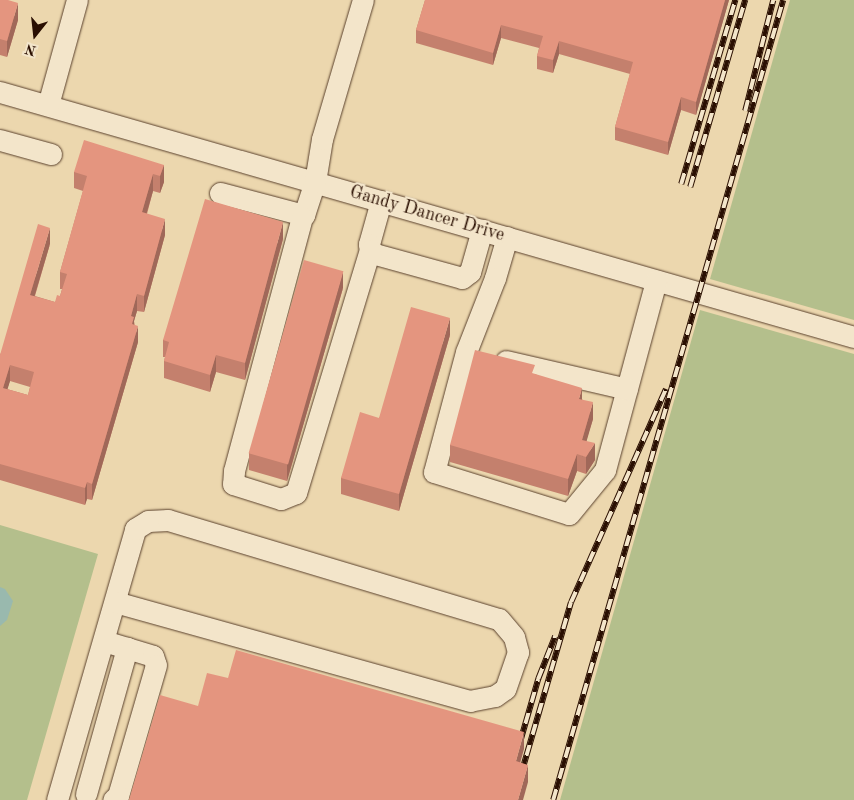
<!DOCTYPE html>
<style>
body{margin:0}
#map{position:relative;width:854px;height:800px;overflow:hidden;background:#ecd7ae;font-family:"Old Standard TT",serif}
div>[style]{position:absolute}
.green>*{inset:0;background:#b4bf8c}
.water>*{inset:0;background:#99b9ae}
.roads{filter:drop-shadow(0 0 1px #5a412d) drop-shadow(0 0 1px #5a412d)}
.minor>*{height:21px;margin:-10.5px;padding:0 10.5px;transform-origin:10.5px;border-radius:10.5px;background:#f3e5ca}
.rail>*{height:5.5px;margin-top:-2.75px;transform-origin:0;background:repeating-linear-gradient(90deg,#f3e5ca 0 11px,#2a0f02 0 22px);box-sizing:border-box;border-block:1px solid #2a0f02}
.wall>*{inset:0;background:#c4806d}
.shaded-wall>*{inset:0;background:#a06859}
.building>*{inset:0;background:#e4957f;transform-origin:0 0}
span{translate:-50% -50%;white-space:nowrap;text-align:center;line-height:1.15;-webkit-text-stroke:4.5px #f3e5ca;paint-order:stroke}
.street-label{font-size:18px;color:#2a0f02}
.north{position:absolute;left:10px;top:10px;width:50px;height:50px;-webkit-text-stroke:4px #f3e5ca;paint-order:stroke;rotate:196deg;font-size:14px;font-weight:700;line-height:20px;text-align:center;color:#2a0f02}
.north::after{content:'';display:block;margin:auto;width:18px;height:22px;background:#2a0f02;clip-path:polygon(50% 0,100% 100%,50% 72%,0 100%)}
</style>
<div id="map">
<div class="green">
<i style="clip-path:polygon(790px 0,854px 0,854px 320px,710px 279px)"></i>
<i style="clip-path:polygon(700px 310px,854px 354px,854px 800px,560px 800px)"></i>
<i style="clip-path:polygon(0 525px,98px 554px,27px 800px,0 800px)"></i>
</div>
<div class="water">
<i style="clip-path:polygon(0 587px,5px 589px,13px 601px,7px 620px,0 626px)"></i>
</div>
<div class="roads">
<div class="minor">
<i style="left:0;top:92px;width:888px;rotate:16.01deg"></i>
<i style="left:48px;top:105px;width:109px;rotate:-74.6deg"></i>
<i style="left:0;top:140px;width:53px;rotate:15.4deg"></i>
<i style="left:220px;top:193px;width:87px;rotate:14.7deg"></i>
<i style="left:304px;top:215px;width:35px;rotate:-72deg"></i>
<i style="left:315px;top:182px;width:44px;rotate:-80.8deg"></i>
<i style="left:322px;top:139px;width:145px;rotate:-73.6deg"></i>
<i style="left:381px;top:201px;width:45px;rotate:105.6deg"></i>
<i style="left:369px;top:244px;width:6px;rotate:81deg"></i>
<i style="left:370px;top:250px;width:6px;rotate:39deg"></i>
<i style="left:375px;top:254px;width:90px;rotate:15.4deg"></i>
<i style="left:462px;top:278px;width:10px;rotate:-37deg"></i>
<i style="left:470px;top:272px;width:44px;rotate:-74.1deg"></i>
<i style="left:302px;top:217px;width:263px;rotate:105deg"></i>
<i style="left:234px;top:471px;width:13px;rotate:94deg"></i>
<i style="left:233px;top:484px;width:50px;rotate:17.4deg"></i>
<i style="left:281px;top:499px;width:16px;rotate:-22deg"></i>
<i style="left:296px;top:493px;width:254px;rotate:-73.1deg"></i>
<i style="left:507px;top:237px;width:43px;rotate:106.3deg"></i>
<i style="left:495px;top:278px;width:79px;rotate:111.4deg"></i>
<i style="left:466px;top:352px;width:124px;rotate:104.9deg"></i>
<i style="left:434px;top:472px;width:141px;rotate:17.3deg"></i>
<i style="left:569px;top:514px;width:57px;rotate:-50.7deg"></i>
<i style="left:605px;top:470px;width:196px;rotate:-74.9deg"></i>
<i style="left:506px;top:361px;width:124px;rotate:13deg"></i>
<i style="left:104px;top:641px;width:51px;rotate:17deg"></i>
<i style="left:153px;top:656px;width:9px;rotate:72deg"></i>
<i style="left:156px;top:665px;width:136px;rotate:106.2deg"></i>
<i style="left:118px;top:796px;width:6px;rotate:141deg"></i>
<i style="left:86px;top:794px;width:152px;rotate:-74.3deg"></i>
<i style="left:57px;top:800px;width:282px;rotate:-73.9deg"></i>
<i style="left:135px;top:529px;width:15px;rotate:-32deg"></i>
<i style="left:148px;top:521px;width:20px;rotate:-3deg"></i>
<i style="left:168px;top:520px;width:345px;rotate:16.7deg"></i>
<i style="left:499px;top:619px;width:23px;rotate:50deg"></i>
<i style="left:514px;top:637px;width:16px;rotate:75deg"></i>
<i style="left:518px;top:652px;width:39px;rotate:109deg"></i>
<i style="left:505px;top:689px;width:12px;rotate:145deg"></i>
<i style="left:495px;top:696px;width:25px;rotate:169deg"></i>
<i style="left:470px;top:701px;width:368px;rotate:-164.4deg"></i>
</div>
</div>
<div class="rail">
<i style="left:745px;top:111px;width:114px;rotate:-75.8deg"></i>
<i style="left:681px;top:184px;width:192px;rotate:-73.6deg"></i>
<i style="left:690px;top:187px;width:195px;rotate:-73.6deg"></i>
<i style="left:519px;top:745px;width:69px;rotate:-73.9deg"></i>
<i style="left:538px;top:679px;width:46px;rotate:-68.4deg"></i>
<i style="left:520px;top:777px;width:182px;rotate:-73.8deg"></i>
<i style="left:571px;top:602px;width:233px;rotate:-66deg"></i>
<i style="left:553px;top:800px;width:832px;rotate:-73.96deg"></i>
</div>
<div class="wall">
<i style="clip-path:polygon(0 0,18px 20px,7px 57px,0 55px)"></i>
<i style="clip-path:polygon(425px 0,729px 0,696px 115px,681px 110px,668px 155px,615px 140px,615px 127px,630px 74px,559px 54px,553px 73px,537px 69px,537px 56px,539px 48px,501px 38px,493px 65px,416px 43px,416px 30px)"></i>
<i style="clip-path:polygon(evenodd,164px 165px,164px 182px,160px 193px,153px 191px,147px 214px,165px 235px,144px 312px,137px 311px,134px 321px,138px 342px,92px 500px,87px 499px,85px 505px,0 480px,0 355px,50px 244px,35px 296px,55px 302px,60px 296px,62px 289px,60px 289px,60px 272px,83px 191px,74px 188px,74px 172px,164px 165px,10px 381px,30px 387px,28px 395px,7px 389px,10px 381px)"></i>
<i style="clip-path:polygon(283px 239px,245px 380px,216px 372px,210px 392px,164px 378px,164px 361px,165px 357px,163px 357px,163px 340px)"></i>
<i style="clip-path:polygon(343px 288px,287px 481px,249px 470px,249px 453px)"></i>
<i style="clip-path:polygon(450px 335px,399px 511px,341px 494px,341px 478px,379px 418px)"></i>
<i style="clip-path:polygon(535px 374px,582px 399px,593px 419px,586px 441px,595px 460px,586px 474px,577px 471px,568px 496px,450px 462px,450px 445px)"></i>
</div>
<div class="shaded-wall">
<i style="clip-path:polygon(725px 0,729px 0,696px 115px,696px 102px)"></i>
<i style="clip-path:polygon(18px 3px,18px 20px,7px 57px,7px 41px)"></i>
<i style="clip-path:polygon(501px 25px,501px 38px,493px 65px,493px 53px)"></i>
<i style="clip-path:polygon(559px 41px,559px 54px,553px 73px,553px 60px)"></i>
<i style="clip-path:polygon(681px 97px,681px 110px,668px 155px,668px 142px)"></i>
<i style="clip-path:polygon(164px 165px,164px 182px,160px 193px,160px 176px)"></i>
<i style="clip-path:polygon(153px 174px,153px 191px,142px 229px,142px 212px)"></i>
<i style="clip-path:polygon(165px 219px,165px 235px,144px 312px,144px 296px)"></i>
<i style="clip-path:polygon(283px 222px,283px 239px,245px 380px,245px 363px)"></i>
<i style="clip-path:polygon(50px 228px,50px 244px,30px 311px,30px 295px)"></i>
<i style="clip-path:polygon(343px 271px,343px 288px,287px 481px,287px 464px)"></i>
<i style="clip-path:polygon(137px 294px,137px 311px,134px 321px,134px 334px,131px 316px)"></i>
<i style="clip-path:polygon(450px 318px,450px 335px,399px 511px,399px 494px)"></i>
<i style="clip-path:polygon(138px 326px,138px 342px,92px 500px,92px 484px)"></i>
<i style="clip-path:polygon(216px 355px,216px 372px,210px 392px,210px 375px)"></i>
<i style="clip-path:polygon(10px 365px,10px 381px,3px 404px,3px 388px)"></i>
<i style="clip-path:polygon(582px 388px,582px 404px,579px 399px)"></i>
<i style="clip-path:polygon(593px 402px,593px 419px,582px 457px,582px 440px)"></i>
<i style="clip-path:polygon(595px 443px,595px 460px,586px 474px,586px 457px)"></i>
<i style="clip-path:polygon(577px 454px,577px 471px,568px 496px,568px 479px)"></i>
<i style="clip-path:polygon(87px 482px,87px 499px,85px 505px,85px 488px)"></i>
<i style="clip-path:polygon(524px 732px,524px 749px,516px 778px,516px 761px)"></i>
<i style="clip-path:polygon(528px 765px,528px 782px,523px 800px,518px 800px)"></i>
</div>
<div class="building">
<i style="clip-path:polygon(0 0,8px 0,18px 3px,7px 41px,0 39px)"></i>
<i style="clip-path:polygon(425px 0,725px 0,696px 102px,681px 97px,668px 142px,615px 127px,633px 62px,559px 41px,553px 60px,537px 56px,543px 36px,501px 25px,493px 53px,416px 30px)"></i>
<i style="clip-path:polygon(evenodd,84px 140px,164px 165px,160px 176px,153px 174px,142px 212px,165px 219px,144px 296px,137px 294px,131px 316px,134px 317px,132px 324px,138px 326px,92px 484px,87px 482px,85px 488px,0 464px,0 355px,38px 224px,50px 228px,30px 295px,55px 302px,57px 295px,60px 296px,67px 274px,60px 272px,87px 176px,74px 172px,84px 140px,10px 365px,34px 372px,28px 395px,3px 388px,10px 365px)"></i>
<i style="clip-path:polygon(205px 199px,283px 222px,245px 363px,216px 355px,210px 375px,164px 361px,169px 342px,163px 340px)"></i>
<i style="left:304px;top:260px;width:41px;height:201px;rotate:16deg"></i>
<i style="clip-path:polygon(411px 307px,450px 318px,399px 494px,341px 478px,360px 412px,379px 418px)"></i>
<i style="clip-path:polygon(475px 350px,535px 365px,532px 373px,582px 388px,579px 399px,593px 402px,582px 440px,595px 443px,586px 457px,577px 454px,568px 479px,450px 445px)"></i>
<i style="clip-path:polygon(236px 650px,524px 732px,516px 761px,528px 765px,518px 800px,129px 800px,160px 695px,198px 706px,207px 673px,228px 678px)"></i>
</div>
<div class="street-label">
<span style="left:427px;top:214px;rotate:16deg">Gandy Dancer Drive</span>
</div>
<div class="north">N</div>
</div>
